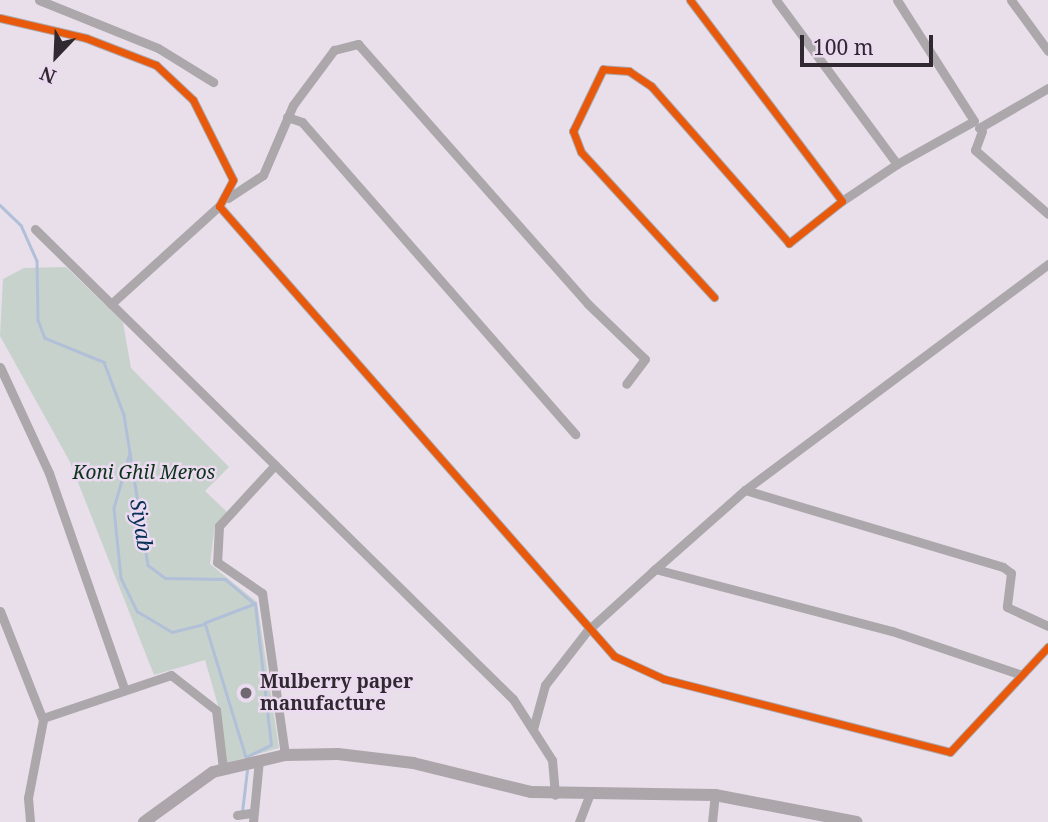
<!DOCTYPE html>
<style>
body{margin:0}
#map{position:relative;width:1048px;height:822px;overflow:hidden;background:#e8dfeb;font-family:"Noto Serif",serif}
div>[style]{position:absolute}
.green>*{inset:0;background:#c8d2cc}
.stream>*{height:2.5px;margin:-1.25px;padding:0 1.25px;transform-origin:1.25px;border-radius:1.25px;background:#b1c0d8}
.minor>*{height:9px;margin:-4.5px;padding:0 4.5px;transform-origin:4.5px;border-radius:4.5px;background:#aca7aa}
.secondary>*{height:12px;margin:-6px;padding:0 6px;transform-origin:6px;border-radius:6px;background:#aca6aa}
.cycleway>*{height:7px;margin:-3.5px;padding:0 3.5px;transform-origin:3.5px;border-radius:3.5px;background:#e8590c}
.dots>*{width:19px;height:19px;translate:-50% -50%;box-sizing:border-box;border:4px solid #ecdaf0;border-radius:50%}
span{translate:-50% -50%;white-space:nowrap;text-align:center;line-height:1.15;-webkit-text-stroke:5px #ecdaf0;paint-order:stroke}
.park-label{font-size:19px;color:#0a3319;font-style:italic}
.poi-label{font-size:19px;color:#302931;font-weight:700}
.left{translate:0 -50%;text-align:left}
.water-label{font-size:21px;color:#073257;font-style:italic}
.north{position:absolute;left:21px;top:21px;width:70px;height:70px;-webkit-text-stroke:5px #ecdaf0;paint-order:stroke;rotate:203deg;font-size:19px;font-weight:700;line-height:28px;text-align:center;color:#302931}
.north::after{content:'';display:block;margin:auto;width:24px;height:32px;background:#302931;clip-path:polygon(50% 0,100% 100%,50% 72%,0 100%)}
.scale{position:absolute;left:800px;top:35px;width:133px;height:32px;box-sizing:border-box;border:4px solid #302931;border-top:0;padding-left:9px;font-size:21px;line-height:24px;white-space:nowrap;color:#302931;-webkit-text-stroke:5px #ecdaf0;paint-order:stroke}
</style>
<div id="map">
<div class="green">
<i style="clip-path:polygon(66px 267px,123px 322px,131px 368px,229px 467px,205px 491px,227px 512px,215px 525px,210px 564px,257px 602px,279px 748px,223px 764px,219px 709px,205px 660px,154px 675px,70px 462px,0 336px,3px 279px,24px 268px)"></i>
</div>
<div class="stream">
<i style="left:0;top:205px;width:29px;rotate:44deg"></i>
<i style="left:21px;top:225px;width:39px;rotate:66deg"></i>
<i style="left:37px;top:261px;width:59px;rotate:89deg"></i>
<i style="left:38px;top:320px;width:19px;rotate:69deg"></i>
<i style="left:45px;top:338px;width:64px;rotate:22.1deg"></i>
<i style="left:104px;top:362px;width:57px;rotate:69.3deg"></i>
<i style="left:124px;top:415px;width:152px;rotate:80.9deg"></i>
<i style="left:148px;top:565px;width:21px;rotate:37deg"></i>
<i style="left:165px;top:578px;width:60px;rotate:1deg"></i>
<i style="left:225px;top:579px;width:39px;rotate:40deg"></i>
<i style="left:255px;top:604px;width:53px;rotate:159.2deg"></i>
<i style="left:205px;top:623px;width:143px;rotate:73deg"></i>
<i style="left:130px;top:453px;width:57px;rotate:106.2deg"></i>
<i style="left:114px;top:508px;width:70px;rotate:84.3deg"></i>
<i style="left:121px;top:578px;width:37px;rotate:64deg"></i>
<i style="left:137px;top:611px;width:41px;rotate:31deg"></i>
<i style="left:172px;top:632px;width:33px;rotate:-14deg"></i>
<i style="left:248px;top:756px;width:25px;rotate:-26deg"></i>
<i style="left:271px;top:745px;width:142px;rotate:-96.5deg"></i>
<i style="left:242px;top:812px;width:42px;rotate:-83.2deg"></i>
</div>
<div class="minor">
<i style="left:39px;top:0;width:128px;rotate:22deg"></i>
<i style="left:158px;top:48px;width:65px;rotate:31.7deg"></i>
<i style="left:690px;top:0;width:252px;rotate:52.9deg"></i>
<i style="left:842px;top:201px;width:68px;rotate:141.6deg"></i>
<i style="left:789px;top:243px;width:209px;rotate:-131.3deg"></i>
<i style="left:651px;top:86px;width:27px;rotate:-146deg"></i>
<i style="left:629px;top:71px;width:26px;rotate:-176deg"></i>
<i style="left:603px;top:69px;width:69px;rotate:115.8deg"></i>
<i style="left:573px;top:131px;width:22px;rotate:69deg"></i>
<i style="left:581px;top:152px;width:197px;rotate:47.5deg"></i>
<i style="left:776px;top:0;width:204px;rotate:53.6deg"></i>
<i style="left:897px;top:164px;width:66px;rotate:146.1deg"></i>
<i style="left:897px;top:0;width:143px;rotate:57.5deg"></i>
<i style="left:974px;top:121px;width:88px;rotate:150.8deg"></i>
<i style="left:1011px;top:0;width:63px;rotate:54deg"></i>
<i style="left:0;top:18px;width:88px;rotate:13.1deg"></i>
<i style="left:86px;top:38px;width:75px;rotate:21.1deg"></i>
<i style="left:156px;top:65px;width:51px;rotate:43.4deg"></i>
<i style="left:193px;top:100px;width:89px;rotate:63.4deg"></i>
<i style="left:233px;top:180px;width:30px;rotate:118deg"></i>
<i style="left:219px;top:206px;width:599px;rotate:48.72deg"></i>
<i style="left:614px;top:656px;width:55px;rotate:24.7deg"></i>
<i style="left:664px;top:679px;width:295px;rotate:14.3deg"></i>
<i style="left:950px;top:752px;width:144px;rotate:-47deg"></i>
<i style="left:287px;top:117px;width:16px;rotate:18deg"></i>
<i style="left:302px;top:122px;width:415px;rotate:48.8deg"></i>
<i style="left:979px;top:128px;width:80px;rotate:-30.1deg"></i>
<i style="left:982px;top:131px;width:20px;rotate:110deg"></i>
<i style="left:975px;top:150px;width:97px;rotate:41.2deg"></i>
<i style="left:228px;top:198px;width:42px;rotate:-33.3deg"></i>
<i style="left:263px;top:175px;width:76px;rotate:-66.8deg"></i>
<i style="left:293px;top:105px;width:69px;rotate:-53.3deg"></i>
<i style="left:334px;top:50px;width:25px;rotate:-14deg"></i>
<i style="left:358px;top:44px;width:347px;rotate:48.5deg"></i>
<i style="left:588px;top:304px;width:79px;rotate:44deg"></i>
<i style="left:645px;top:359px;width:31px;rotate:127deg"></i>
<i style="left:35px;top:229px;width:670px;rotate:44.52deg"></i>
<i style="left:513px;top:699px;width:72px;rotate:57.4deg"></i>
<i style="left:552px;top:760px;width:35px;rotate:85deg"></i>
<i style="left:111px;top:304px;width:146px;rotate:-42.2deg"></i>
<i style="left:0;top:367px;width:117px;rotate:65.2deg"></i>
<i style="left:49px;top:473px;width:228px;rotate:70.8deg"></i>
<i style="left:275px;top:465px;width:83px;rotate:132.6deg"></i>
<i style="left:219px;top:526px;width:36px;rotate:93deg"></i>
<i style="left:217px;top:562px;width:55px;rotate:34.6deg"></i>
<i style="left:262px;top:593px;width:164px;rotate:81.9deg"></i>
<i style="left:745px;top:490px;width:269px;rotate:16.6deg"></i>
<i style="left:1003px;top:567px;width:10px;rotate:37deg"></i>
<i style="left:1011px;top:573px;width:34px;rotate:97deg"></i>
<i style="left:1007px;top:607px;width:45px;rotate:24.9deg"></i>
<i style="left:655px;top:569px;width:245px;rotate:14.7deg"></i>
<i style="left:892px;top:631px;width:137px;rotate:18.7deg"></i>
<i style="left:0;top:611px;width:117px;rotate:68.5deg"></i>
<i style="left:43px;top:720px;width:79px;rotate:100.9deg"></i>
<i style="left:28px;top:798px;width:24px;rotate:85deg"></i>
<i style="left:43px;top:718px;width:135px;rotate:-18.6deg"></i>
<i style="left:171px;top:675px;width:57px;rotate:37.9deg"></i>
<i style="left:216px;top:710px;width:59px;rotate:83.2deg"></i>
<i style="left:533px;top:729px;width:46px;rotate:-74.7deg"></i>
<i style="left:545px;top:685px;width:68px;rotate:-52.1deg"></i>
<i style="left:587px;top:631px;width:88px;rotate:-42.2deg"></i>
<i style="left:652px;top:572px;width:124px;rotate:-41.4deg"></i>
<i style="left:745px;top:490px;width:378px;rotate:-36.7deg"></i>
<i style="left:237px;top:815px;width:14px;rotate:-8deg"></i>
<i style="left:253px;top:822px;width:62px;rotate:-84.5deg"></i>
<i style="left:579px;top:822px;width:30px;rotate:-69deg"></i>
<i style="left:712px;top:822px;width:27px;rotate:-84deg"></i>
</div>
<div class="secondary">
<i style="left:144px;top:822px;width:85px;rotate:-35.9deg"></i>
<i style="left:213px;top:772px;width:74px;rotate:-13.3deg"></i>
<i style="left:285px;top:755px;width:53px;rotate:-1.1deg"></i>
<i style="left:338px;top:754px;width:76px;rotate:6.8deg"></i>
<i style="left:413px;top:763px;width:122px;rotate:13.8deg"></i>
<i style="left:531px;top:792px;width:184px;rotate:0.9deg"></i>
<i style="left:715px;top:795px;width:144px;rotate:10.8deg"></i>
</div>
<div class="cycleway">
<i style="left:690px;top:0;width:252px;rotate:52.9deg"></i>
<i style="left:842px;top:201px;width:68px;rotate:141.6deg"></i>
<i style="left:789px;top:243px;width:209px;rotate:-131.3deg"></i>
<i style="left:651px;top:86px;width:27px;rotate:-146deg"></i>
<i style="left:629px;top:71px;width:26px;rotate:-176deg"></i>
<i style="left:603px;top:69px;width:69px;rotate:115.8deg"></i>
<i style="left:573px;top:131px;width:22px;rotate:69deg"></i>
<i style="left:581px;top:152px;width:197px;rotate:47.5deg"></i>
<i style="left:0;top:18px;width:88px;rotate:13.1deg"></i>
<i style="left:86px;top:38px;width:75px;rotate:21.1deg"></i>
<i style="left:156px;top:65px;width:51px;rotate:43.4deg"></i>
<i style="left:193px;top:100px;width:89px;rotate:63.4deg"></i>
<i style="left:233px;top:180px;width:30px;rotate:118deg"></i>
<i style="left:219px;top:206px;width:599px;rotate:48.72deg"></i>
<i style="left:614px;top:656px;width:55px;rotate:24.7deg"></i>
<i style="left:664px;top:679px;width:295px;rotate:14.3deg"></i>
<i style="left:950px;top:752px;width:144px;rotate:-47deg"></i>
</div>
<div class="dots">
<i style="left:246px;top:693px;background:#706972"></i>
</div>
<div class="park-label">
<span style="left:144px;top:473px">Koni Ghil Meros</span>
</div>
<div class="poi-label">
<span class="left" style="left:260px;top:693px">Mulberry paper<br>manufacture</span>
</div>
<div class="water-label">
<span style="left:142px;top:525px;rotate:81deg">Siyab</span>
</div>
<div class="north">N</div>
<div class="scale">100 m</div>
</div>
